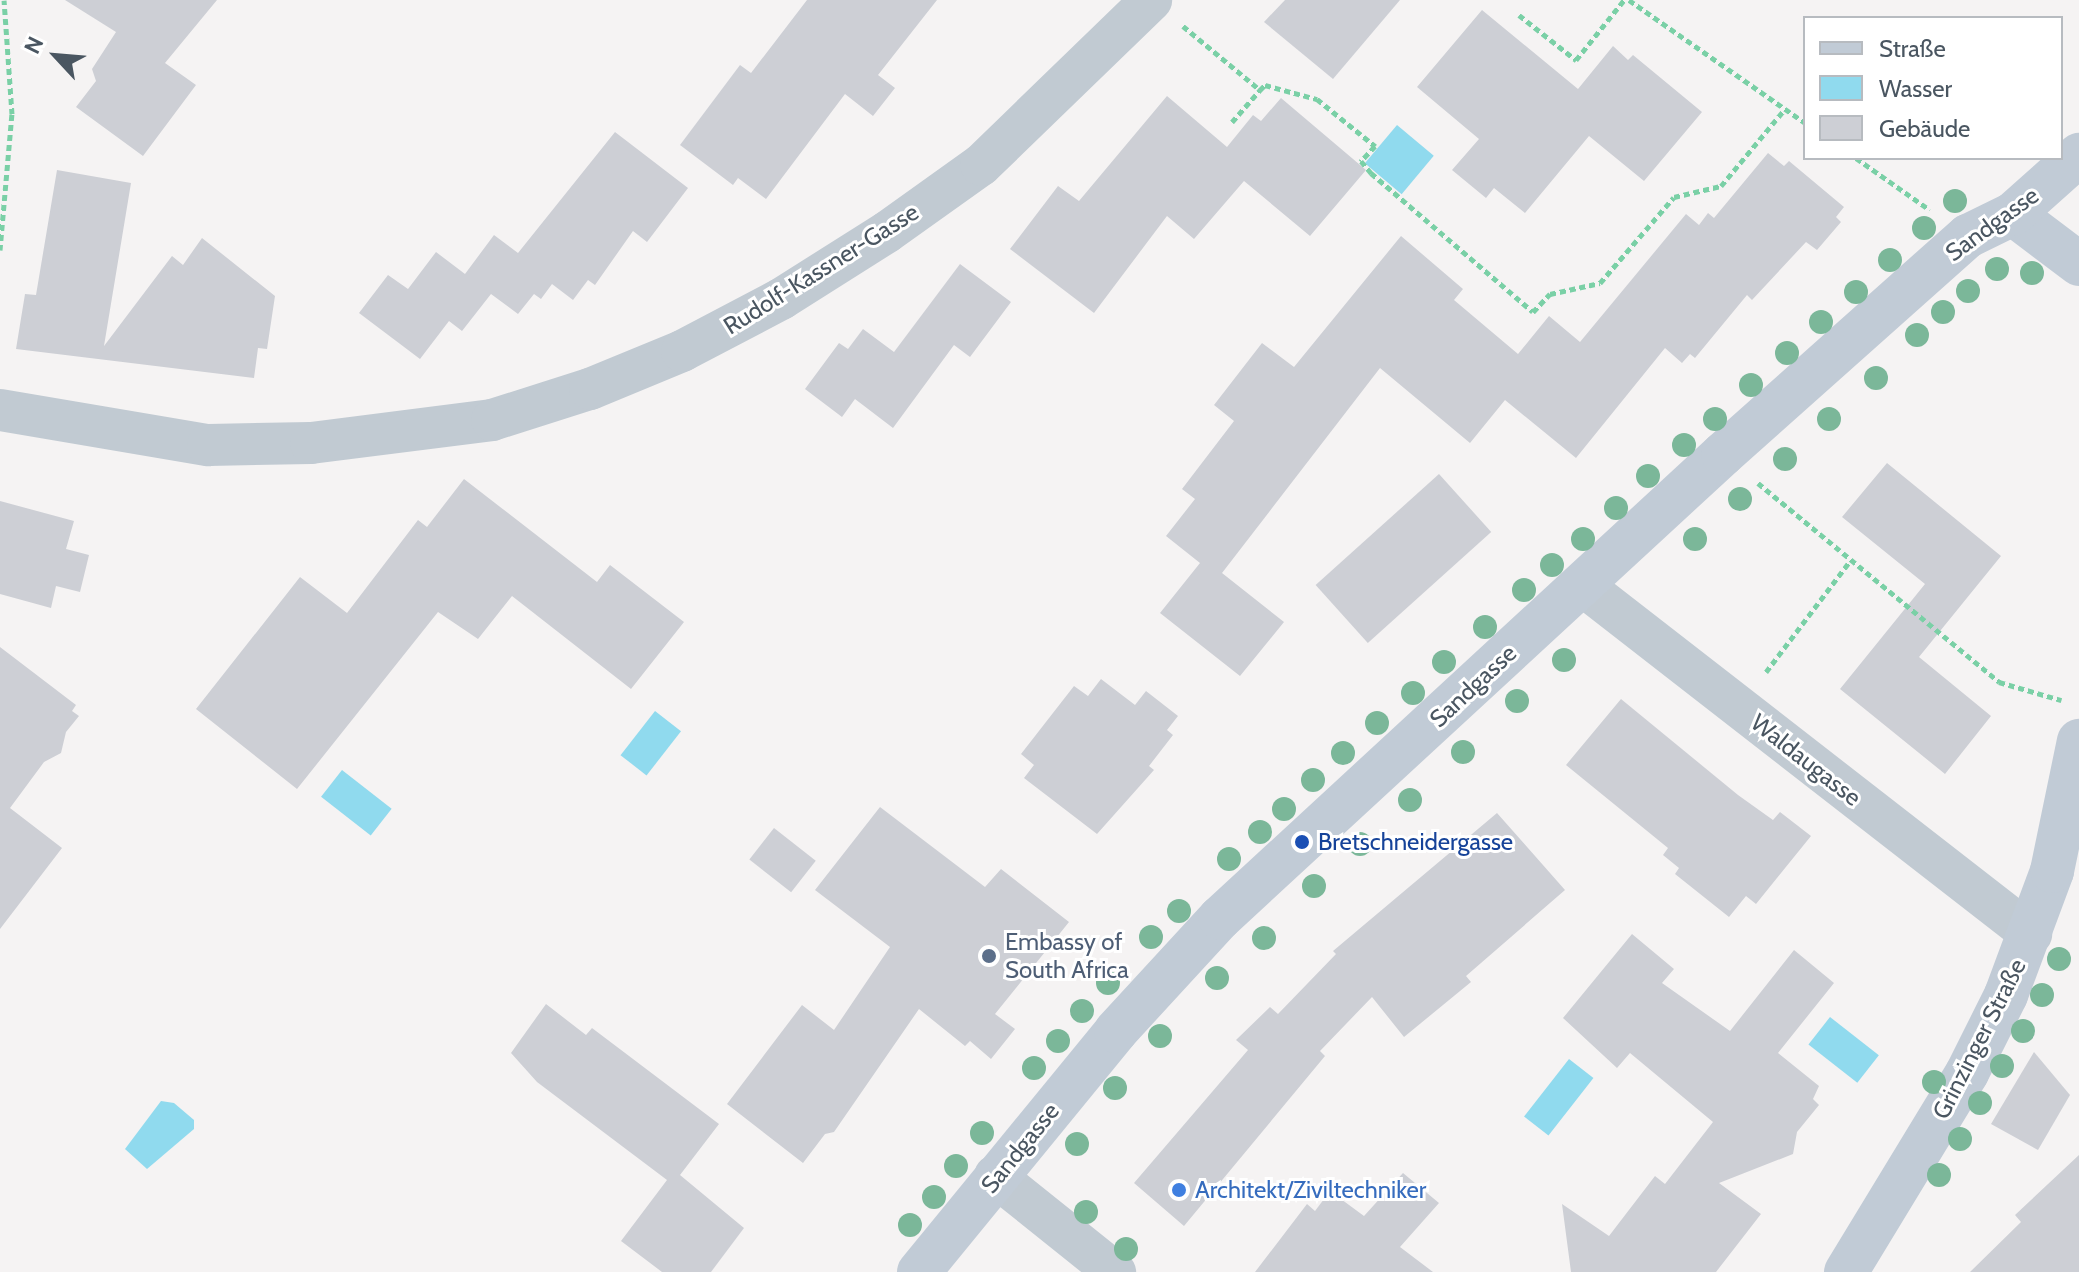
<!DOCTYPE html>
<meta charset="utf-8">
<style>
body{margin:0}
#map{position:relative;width:2079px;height:1272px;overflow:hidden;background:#f5f3f3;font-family:Cabin,sans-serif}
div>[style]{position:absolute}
.water>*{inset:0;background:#90daee;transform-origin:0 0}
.building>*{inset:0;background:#cdcfd5;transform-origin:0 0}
.path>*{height:5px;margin-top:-2.5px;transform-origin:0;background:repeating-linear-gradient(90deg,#7ad0a6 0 6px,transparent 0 10px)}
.street>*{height:42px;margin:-21px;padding:0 21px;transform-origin:21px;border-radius:21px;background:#c1cad2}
.secondary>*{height:44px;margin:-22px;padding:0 22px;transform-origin:22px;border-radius:22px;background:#c1cbd6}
.trees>*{width:24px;height:24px;margin:-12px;border-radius:50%;background:#7bb799}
.dots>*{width:22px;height:22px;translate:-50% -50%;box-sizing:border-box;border:4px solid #fff;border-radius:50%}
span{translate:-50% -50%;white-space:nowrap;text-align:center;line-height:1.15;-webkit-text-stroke:6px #fff;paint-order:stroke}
.street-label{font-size:24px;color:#4a5661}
.transit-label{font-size:24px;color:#164399}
.left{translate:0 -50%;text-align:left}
.service-label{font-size:24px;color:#4e5e75}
.shop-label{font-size:24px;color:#366cbe}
.legend{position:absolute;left:1803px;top:16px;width:260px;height:144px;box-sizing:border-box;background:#fff;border:2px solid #b7bbc0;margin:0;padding:10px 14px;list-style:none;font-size:24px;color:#4a5661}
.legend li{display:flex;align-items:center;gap:16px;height:40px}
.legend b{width:40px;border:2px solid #b7bbc0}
.north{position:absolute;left:16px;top:16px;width:80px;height:80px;-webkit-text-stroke:6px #fff;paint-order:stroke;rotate:296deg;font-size:22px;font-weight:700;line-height:32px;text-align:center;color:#4a5661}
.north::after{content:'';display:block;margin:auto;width:28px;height:36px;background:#4a5661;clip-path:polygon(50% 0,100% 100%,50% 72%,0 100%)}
</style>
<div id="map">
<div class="water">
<i style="left:1397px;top:125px;width:48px;height:50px;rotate:40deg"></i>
<i style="left:655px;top:711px;width:33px;height:56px;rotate:38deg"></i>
<i style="left:342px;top:770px;width:63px;height:34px;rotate:38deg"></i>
<i style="left:1830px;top:1017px;width:62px;height:35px;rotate:38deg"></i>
<i style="left:1569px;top:1059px;width:31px;height:73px;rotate:38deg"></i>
<i style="clip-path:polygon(161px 1101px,174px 1103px,194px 1120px,194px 1129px,147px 1169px,125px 1149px)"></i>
</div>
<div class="building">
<i style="clip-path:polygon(65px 0,217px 0,165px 63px,196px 85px,143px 156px,76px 107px,96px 81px,92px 69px,116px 32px)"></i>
<i style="clip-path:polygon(807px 0,937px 0,878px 75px,895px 88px,873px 116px,845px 94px,766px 199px,738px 178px,733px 185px,680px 145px,740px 65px,751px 73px)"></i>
<i style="clip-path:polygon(1285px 0,1400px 0,1333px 79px,1264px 22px)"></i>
<i style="clip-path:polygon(1482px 10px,1578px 89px,1613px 46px,1628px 60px,1633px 55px,1702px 112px,1644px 181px,1589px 136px,1525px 213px,1494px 188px,1486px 198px,1452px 170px,1479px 139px,1417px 87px)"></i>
<i style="clip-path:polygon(1167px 96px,1227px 147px,1253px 115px,1261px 121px,1281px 98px,1366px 170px,1310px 236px,1244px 181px,1194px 239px,1167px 216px,1094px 313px,1010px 249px,1058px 186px,1079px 201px)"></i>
<i style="clip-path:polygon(615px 132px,688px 188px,647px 242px,633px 231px,595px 285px,588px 280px,573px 300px,552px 284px,541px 299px,534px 294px,518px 314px,491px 294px,462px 331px,449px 321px,420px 359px,359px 313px,388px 275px,408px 289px,436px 252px,465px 274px,494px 235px,518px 253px)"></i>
<i style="clip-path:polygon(1768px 153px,1784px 166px,1789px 161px,1844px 207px,1836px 217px,1841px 222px,1817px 250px,1806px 242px,1752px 300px,1747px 295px,1695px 358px,1690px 354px,1682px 363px,1665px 348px,1576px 458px,1505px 400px,1470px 443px,1380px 368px,1222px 573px,1284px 622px,1240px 676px,1160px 613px,1200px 563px,1166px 536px,1195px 499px,1182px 489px,1234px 421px,1214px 405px,1262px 343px,1294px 367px,1401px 236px,1463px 289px,1454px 300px,1518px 354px,1549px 316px,1580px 342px,1686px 214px,1699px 225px,1708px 213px,1714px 218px)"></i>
<i style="clip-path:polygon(57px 170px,131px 183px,104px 346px,172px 256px,183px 265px,202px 238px,275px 296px,267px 349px,258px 348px,254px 378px,16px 349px,25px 294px,36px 295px)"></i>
<i style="clip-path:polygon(960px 264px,1011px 302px,970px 357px,954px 345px,893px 428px,855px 399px,842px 417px,805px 389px,839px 343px,848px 349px,863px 329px,894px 352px)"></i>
<i style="clip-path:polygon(1887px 463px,2001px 556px,1919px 657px,1991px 716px,1945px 774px,1840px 689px,1925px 584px,1842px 517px)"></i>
<i style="left:1439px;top:474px;width:78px;height:166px;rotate:48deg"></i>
<i style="clip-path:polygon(464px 479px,597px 582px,610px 565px,684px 622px,631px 689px,512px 596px,478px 639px,438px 612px,297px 789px,196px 709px,300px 577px,347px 613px,418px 520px,427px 527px)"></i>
<i style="clip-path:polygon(0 501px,74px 521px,66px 549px,89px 555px,80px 592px,56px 586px,51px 608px,0 594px)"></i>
<i style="clip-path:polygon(0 647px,76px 705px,72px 711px,79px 716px,66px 732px,61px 753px,44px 762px,10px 808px,62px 848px,0 929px)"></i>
<i style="clip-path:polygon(1101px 679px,1135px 705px,1146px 691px,1178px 716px,1167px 730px,1173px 735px,1149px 766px,1154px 770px,1097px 834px,1024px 778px,1034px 765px,1021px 754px,1074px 686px,1088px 696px)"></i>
<i style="clip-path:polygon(1621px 699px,1738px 795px,1773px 820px,1780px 812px,1811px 836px,1756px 904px,1746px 896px,1729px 917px,1675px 874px,1679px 868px,1663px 855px,1668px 848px,1566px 765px)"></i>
<i style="clip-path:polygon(880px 807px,985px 887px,1001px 869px,1069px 922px,995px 1014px,1015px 1029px,991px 1059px,970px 1041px,965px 1046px,919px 1009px,834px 1132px,825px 1134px,803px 1163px,727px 1104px,802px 1005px,834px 1030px,890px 947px,815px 890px)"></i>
<i style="clip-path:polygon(1497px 813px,1565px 890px,1466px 976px,1471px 982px,1404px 1037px,1372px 997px,1320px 1051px,1325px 1056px,1184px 1226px,1134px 1183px,1248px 1050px,1236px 1040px,1270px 1007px,1278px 1014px,1336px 954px,1333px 951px)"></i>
<i style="left:774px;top:828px;width:53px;height:40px;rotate:38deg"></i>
<i style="clip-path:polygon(1632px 934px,1674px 969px,1662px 983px,1730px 1031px,1794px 950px,1834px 983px,1778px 1053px,1819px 1086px,1813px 1099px,1819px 1105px,1797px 1132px,1793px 1154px,1719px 1183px,1761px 1214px,1716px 1272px,1571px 1272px,1562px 1204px,1609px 1236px,1655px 1176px,1665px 1184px,1713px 1122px,1630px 1053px,1617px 1068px,1563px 1018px)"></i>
<i style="clip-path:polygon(546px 1004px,586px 1035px,592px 1028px,719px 1124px,680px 1175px,744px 1228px,711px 1272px,662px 1272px,621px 1241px,667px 1180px,537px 1082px,511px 1053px)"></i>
<i style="clip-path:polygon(2034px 1052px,2070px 1095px,2038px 1150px,1991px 1124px)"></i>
<i style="clip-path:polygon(2079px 1155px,2079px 1272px,1970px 1272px,2021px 1222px,2015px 1215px)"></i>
<i style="clip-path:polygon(1403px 1173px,1439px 1203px,1400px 1247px,1433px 1272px,1255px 1272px,1307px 1204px,1315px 1211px,1330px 1191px,1364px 1216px)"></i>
</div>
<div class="path">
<i style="left:1629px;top:0;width:215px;rotate:34.9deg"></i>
<i style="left:1519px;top:15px;width:73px;rotate:38.3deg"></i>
<i style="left:1576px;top:60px;width:77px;rotate:-51.3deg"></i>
<i style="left:1183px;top:26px;width:100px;rotate:39.7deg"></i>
<i style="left:1260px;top:90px;width:7px;rotate:-45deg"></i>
<i style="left:1265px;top:85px;width:54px;rotate:15.1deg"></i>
<i style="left:1317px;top:99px;width:75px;rotate:39deg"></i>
<i style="left:1375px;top:146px;width:21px;rotate:133deg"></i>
<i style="left:1361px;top:161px;width:16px;rotate:50deg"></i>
<i style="left:1371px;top:173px;width:213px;rotate:40.6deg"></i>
<i style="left:1533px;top:312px;width:25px;rotate:-47deg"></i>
<i style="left:1550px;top:294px;width:51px;rotate:-12.4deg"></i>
<i style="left:1600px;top:283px;width:113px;rotate:-49.3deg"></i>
<i style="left:1674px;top:197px;width:48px;rotate:-13.2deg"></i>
<i style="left:1721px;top:186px;width:100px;rotate:-50.3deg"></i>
<i style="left:1232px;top:122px;width:43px;rotate:-48.8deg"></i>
<i style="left:1856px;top:158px;width:90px;rotate:35.1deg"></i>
<i style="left:0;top:250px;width:137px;rotate:-85deg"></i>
<i style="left:12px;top:114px;width:114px;rotate:-94deg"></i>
<i style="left:1758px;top:483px;width:313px;rotate:39.5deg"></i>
<i style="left:1999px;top:682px;width:65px;rotate:16.2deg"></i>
<i style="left:1766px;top:672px;width:139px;rotate:-52.9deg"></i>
</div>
<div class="street">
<i style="left:0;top:410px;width:211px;rotate:9.6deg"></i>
<i style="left:208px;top:445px;width:103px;rotate:-1.1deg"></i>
<i style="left:311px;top:443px;width:182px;rotate:-7.2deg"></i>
<i style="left:492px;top:420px;width:103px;rotate:-17.6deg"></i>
<i style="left:590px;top:389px;width:100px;rotate:-22.4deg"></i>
<i style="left:682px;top:351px;width:112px;rotate:-27.7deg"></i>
<i style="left:781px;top:299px;width:125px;rotate:-32.3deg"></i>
<i style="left:887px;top:232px;width:115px;rotate:-35.5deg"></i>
<i style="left:981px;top:165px;width:237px;rotate:-44.1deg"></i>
<i style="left:1582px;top:585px;width:569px;rotate:37.86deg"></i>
<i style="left:995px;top:1176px;width:154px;rotate:38.7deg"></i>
</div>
<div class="secondary">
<i style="left:2013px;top:214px;width:83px;rotate:37.1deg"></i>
<i style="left:919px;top:1272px;width:311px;rotate:-50.7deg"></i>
<i style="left:1116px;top:1031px;width:154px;rotate:-47.4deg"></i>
<i style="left:1220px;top:918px;width:684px;rotate:-42.69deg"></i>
<i style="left:1723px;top:454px;width:328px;rotate:-41.7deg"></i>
<i style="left:1968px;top:236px;width:50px;rotate:-26.1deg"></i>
<i style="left:2013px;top:214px;width:89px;rotate:-41.8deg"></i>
<i style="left:1846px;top:1272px;width:233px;rotate:-58.7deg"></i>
<i style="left:1967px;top:1073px;width:87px;rotate:-63.4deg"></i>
<i style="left:2006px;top:995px;width:132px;rotate:-69.6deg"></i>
<i style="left:2052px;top:871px;width:133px;rotate:-78.3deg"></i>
</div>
<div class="trees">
<i style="left:1955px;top:201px"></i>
<i style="left:1924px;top:228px"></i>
<i style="left:1890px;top:260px"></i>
<i style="left:1997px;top:269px"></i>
<i style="left:2032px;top:273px"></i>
<i style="left:1968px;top:291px"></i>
<i style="left:1856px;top:292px"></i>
<i style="left:1943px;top:312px"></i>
<i style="left:1821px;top:322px"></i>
<i style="left:1917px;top:335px"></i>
<i style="left:1787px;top:353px"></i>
<i style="left:1876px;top:378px"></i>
<i style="left:1751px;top:385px"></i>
<i style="left:1715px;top:419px"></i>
<i style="left:1829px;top:419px"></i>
<i style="left:1684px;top:445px"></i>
<i style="left:1785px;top:459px"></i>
<i style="left:1648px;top:476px"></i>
<i style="left:1740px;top:499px"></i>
<i style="left:1616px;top:508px"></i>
<i style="left:1583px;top:539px"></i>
<i style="left:1695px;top:539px"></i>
<i style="left:1552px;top:565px"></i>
<i style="left:1524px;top:590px"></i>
<i style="left:1485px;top:627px"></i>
<i style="left:1564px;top:660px"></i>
<i style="left:1444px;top:662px"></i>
<i style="left:1413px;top:693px"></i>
<i style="left:1517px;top:701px"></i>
<i style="left:1377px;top:723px"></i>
<i style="left:1463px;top:752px"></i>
<i style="left:1343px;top:753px"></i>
<i style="left:1313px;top:780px"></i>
<i style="left:1410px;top:800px"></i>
<i style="left:1284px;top:809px"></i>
<i style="left:1260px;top:832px"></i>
<i style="left:1360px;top:844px"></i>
<i style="left:1229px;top:859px"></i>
<i style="left:1314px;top:886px"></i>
<i style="left:1179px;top:911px"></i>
<i style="left:1151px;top:937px"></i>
<i style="left:1264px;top:938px"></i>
<i style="left:2059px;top:959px"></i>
<i style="left:1217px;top:978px"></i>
<i style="left:1108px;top:983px"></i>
<i style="left:2042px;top:995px"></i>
<i style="left:1082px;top:1011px"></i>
<i style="left:2023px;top:1031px"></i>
<i style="left:1160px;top:1036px"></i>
<i style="left:1058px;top:1041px"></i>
<i style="left:2002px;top:1066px"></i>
<i style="left:1034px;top:1068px"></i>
<i style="left:1934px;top:1082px"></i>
<i style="left:1115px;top:1088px"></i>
<i style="left:1980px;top:1103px"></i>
<i style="left:982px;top:1133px"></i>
<i style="left:1960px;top:1139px"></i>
<i style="left:1077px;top:1144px"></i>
<i style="left:956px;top:1166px"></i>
<i style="left:1939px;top:1175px"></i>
<i style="left:934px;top:1197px"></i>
<i style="left:1086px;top:1212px"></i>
<i style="left:910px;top:1225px"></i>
<i style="left:1126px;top:1249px"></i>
</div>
<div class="dots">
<i style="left:1302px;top:842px;background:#1a4fb4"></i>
<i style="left:989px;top:956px;background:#5c6f8a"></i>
<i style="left:1179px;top:1190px;background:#3f7fe0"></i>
</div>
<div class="street-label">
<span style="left:1992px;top:224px;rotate:-36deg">Sandgasse</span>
<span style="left:821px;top:269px;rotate:-32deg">Rudolf-Kassner-Gasse</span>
<span style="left:1473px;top:686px;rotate:-43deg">Sandgasse</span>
<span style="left:1806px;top:760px;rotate:38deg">Waldaugasse</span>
<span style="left:1979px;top:1039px;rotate:-63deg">Grinzinger Straße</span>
<span style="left:1020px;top:1148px;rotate:-51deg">Sandgasse</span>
</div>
<div class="transit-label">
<span class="left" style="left:1318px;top:842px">Bretschneidergasse</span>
</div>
<div class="service-label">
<span class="left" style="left:1005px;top:956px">Embassy of<br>South Africa</span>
</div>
<div class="shop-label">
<span class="left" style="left:1195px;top:1190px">Architekt/Ziviltechniker</span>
</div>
<ul class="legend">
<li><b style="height:10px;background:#c1cbd6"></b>Straße</li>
<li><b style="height:22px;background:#90daee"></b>Wasser</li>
<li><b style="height:22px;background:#cdcfd5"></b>Gebäude</li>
</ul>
<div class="north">N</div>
</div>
